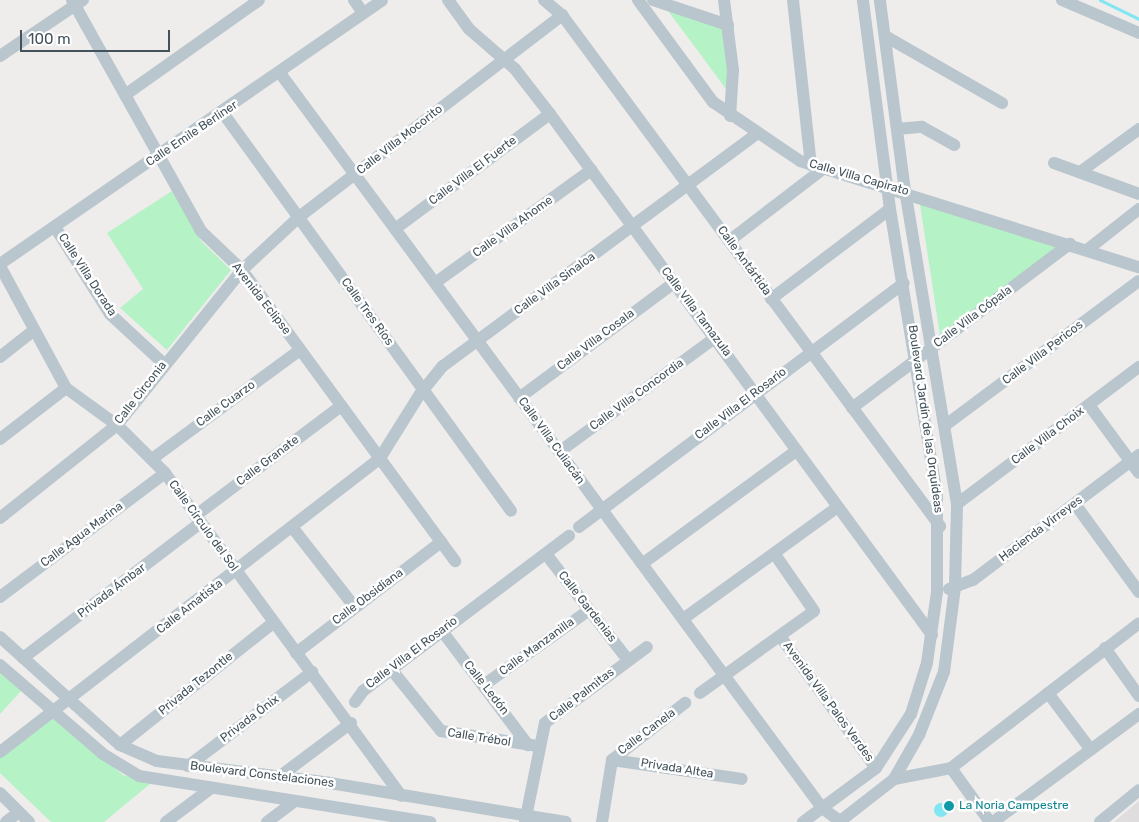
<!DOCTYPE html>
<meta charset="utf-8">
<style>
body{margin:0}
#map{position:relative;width:1139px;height:822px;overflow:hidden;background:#efecec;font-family:Rubik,sans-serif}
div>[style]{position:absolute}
.education>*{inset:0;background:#e0ddde}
.green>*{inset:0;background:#b5f2c6}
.water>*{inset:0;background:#7fe6f2}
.round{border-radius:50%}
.stream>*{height:3px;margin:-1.5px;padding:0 1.5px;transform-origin:1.5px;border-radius:1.5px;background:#7fe6f2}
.minor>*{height:12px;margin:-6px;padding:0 6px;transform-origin:6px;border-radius:6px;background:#b9c6cd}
.dots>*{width:14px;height:14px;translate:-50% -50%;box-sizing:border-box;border:2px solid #fff;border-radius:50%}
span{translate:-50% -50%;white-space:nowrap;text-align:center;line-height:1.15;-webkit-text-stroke:5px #fff;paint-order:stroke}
.street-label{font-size:12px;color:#43525b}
.culture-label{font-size:12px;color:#0d838f}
.left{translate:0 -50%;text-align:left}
.scale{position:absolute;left:20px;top:30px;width:150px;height:22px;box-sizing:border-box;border:2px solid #43525b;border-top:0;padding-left:6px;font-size:15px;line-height:18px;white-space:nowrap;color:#43525b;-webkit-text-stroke:4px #fff;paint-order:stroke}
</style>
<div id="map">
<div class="education">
<i style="clip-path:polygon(1139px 801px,1139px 822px,1114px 822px)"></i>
</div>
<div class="green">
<i style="clip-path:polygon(660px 0,693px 16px,734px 26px,732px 97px)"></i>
<i style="clip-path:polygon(172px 191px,202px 242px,231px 270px,167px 350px,120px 308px,143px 289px,107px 233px)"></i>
<i style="clip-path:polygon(919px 198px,1064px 244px,940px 335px)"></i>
<i style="clip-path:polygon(0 672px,21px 691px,0 714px)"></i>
<i style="clip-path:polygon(54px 714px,123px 775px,150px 784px,104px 822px,51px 822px,0 773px,0 756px)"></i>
</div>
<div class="water">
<i class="round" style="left:934px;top:803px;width:14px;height:14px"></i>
</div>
<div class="stream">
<i style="left:1100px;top:0;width:43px;rotate:26deg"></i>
</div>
<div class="minor">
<i style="left:72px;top:0;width:265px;rotate:60.8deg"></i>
<i style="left:201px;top:231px;width:57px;rotate:43.6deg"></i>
<i style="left:242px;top:270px;width:361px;rotate:53.8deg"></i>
<i style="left:354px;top:0;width:16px;rotate:55deg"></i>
<i style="left:448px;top:0;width:36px;rotate:54deg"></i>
<i style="left:469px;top:29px;width:61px;rotate:41deg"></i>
<i style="left:515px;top:69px;width:57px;rotate:52.1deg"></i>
<i style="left:550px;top:114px;width:646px;rotate:53.75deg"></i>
<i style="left:544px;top:0;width:23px;rotate:40deg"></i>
<i style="left:562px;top:15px;width:636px;rotate:53.51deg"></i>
<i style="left:638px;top:0;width:127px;rotate:53.7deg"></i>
<i style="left:713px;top:102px;width:105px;rotate:34.1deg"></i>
<i style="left:800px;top:161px;width:355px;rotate:17.4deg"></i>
<i style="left:653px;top:0;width:79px;rotate:18.4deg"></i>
<i style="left:724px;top:0;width:71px;rotate:82.7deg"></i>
<i style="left:733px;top:70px;width:46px;rotate:93.7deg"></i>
<i style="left:793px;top:0;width:166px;rotate:83.8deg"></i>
<i style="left:1062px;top:0;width:84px;rotate:23.2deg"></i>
<i style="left:885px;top:36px;width:135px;rotate:29.8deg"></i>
<i style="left:0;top:56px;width:100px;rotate:-34deg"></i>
<i style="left:280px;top:73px;width:913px;rotate:53.59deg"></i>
<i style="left:822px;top:808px;width:22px;rotate:36deg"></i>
<i style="left:125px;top:95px;width:164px;rotate:-35.3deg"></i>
<i style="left:223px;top:113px;width:491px;rotate:54.1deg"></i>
<i style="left:897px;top:129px;width:25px;rotate:-5deg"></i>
<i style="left:922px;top:127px;width:37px;rotate:29deg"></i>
<i style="left:1054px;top:163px;width:90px;rotate:20deg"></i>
<i style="left:1080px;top:172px;width:73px;rotate:-36.1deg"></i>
<i style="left:55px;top:227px;width:103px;rotate:57.7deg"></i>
<i style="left:110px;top:314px;width:72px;rotate:42.8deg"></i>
<i style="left:395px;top:229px;width:193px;rotate:-36.6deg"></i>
<i style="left:729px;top:241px;width:120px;rotate:-37.5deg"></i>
<i style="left:1087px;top:250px;width:66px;rotate:-38.3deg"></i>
<i style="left:0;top:264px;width:464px;rotate:-34.6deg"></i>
<i style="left:0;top:266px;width:139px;rotate:61.6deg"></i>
<i style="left:66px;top:388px;width:63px;rotate:36deg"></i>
<i style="left:117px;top:425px;width:68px;rotate:45deg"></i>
<i style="left:165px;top:473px;width:400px;rotate:53.8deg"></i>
<i style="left:435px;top:283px;width:193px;rotate:-35.9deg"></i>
<i style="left:771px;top:299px;width:149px;rotate:-37.1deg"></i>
<i style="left:0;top:357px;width:42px;rotate:-38.2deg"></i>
<i style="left:519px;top:398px;width:193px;rotate:-36.6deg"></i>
<i style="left:1089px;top:405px;width:84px;rotate:53.7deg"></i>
<i style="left:852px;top:408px;width:273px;rotate:-37deg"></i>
<i style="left:947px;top:424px;width:239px;rotate:-36.7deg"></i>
<i style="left:0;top:439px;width:83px;rotate:-37.7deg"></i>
<i style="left:559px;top:452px;width:193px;rotate:-36.2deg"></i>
<i style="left:152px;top:459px;width:184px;rotate:-36.4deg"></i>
<i style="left:957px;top:504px;width:228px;rotate:-37deg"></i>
<i style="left:1075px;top:504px;width:109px;rotate:54deg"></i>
<i style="left:195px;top:516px;width:183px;rotate:-37deg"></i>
<i style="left:0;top:518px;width:149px;rotate:-38.5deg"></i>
<i style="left:117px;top:425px;width:199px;rotate:-51.1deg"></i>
<i style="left:242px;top:270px;width:78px;rotate:-42.9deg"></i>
<i style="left:299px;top:217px;width:332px;rotate:-37.5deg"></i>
<i style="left:292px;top:527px;width:100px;rotate:51.9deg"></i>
<i style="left:579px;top:527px;width:406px;rotate:-36.9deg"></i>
<i style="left:546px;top:554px;width:134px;rotate:52.3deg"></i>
<i style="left:642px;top:564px;width:192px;rotate:-36.3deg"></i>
<i style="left:949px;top:589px;width:26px;rotate:-21deg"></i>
<i style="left:973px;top:580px;width:208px;rotate:-37deg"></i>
<i style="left:0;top:597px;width:206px;rotate:-36.9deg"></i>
<i style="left:683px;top:619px;width:191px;rotate:-35.9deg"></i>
<i style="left:442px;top:631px;width:143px;rotate:53deg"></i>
<i style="left:780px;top:636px;width:163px;rotate:54deg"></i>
<i style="left:0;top:637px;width:161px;rotate:42deg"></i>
<i style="left:120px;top:745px;width:40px;rotate:23.4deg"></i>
<i style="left:157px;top:761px;width:174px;rotate:7.2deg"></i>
<i style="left:330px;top:783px;width:239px;rotate:9.4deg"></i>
<i style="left:1105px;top:648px;width:59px;rotate:54.7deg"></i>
<i style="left:296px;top:653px;width:183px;rotate:-37.4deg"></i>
<i style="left:23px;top:658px;width:223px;rotate:-37.3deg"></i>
<i style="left:0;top:665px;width:136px;rotate:40.8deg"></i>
<i style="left:103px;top:754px;width:42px;rotate:31.4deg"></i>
<i style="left:139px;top:776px;width:295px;rotate:9deg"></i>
<i style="left:391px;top:669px;width:80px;rotate:51.1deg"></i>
<i style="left:441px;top:731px;width:98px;rotate:8.8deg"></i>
<i style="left:484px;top:685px;width:129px;rotate:-35.5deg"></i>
<i style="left:700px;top:693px;width:140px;rotate:-35.7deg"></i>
<i style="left:814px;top:611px;width:70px;rotate:-124.6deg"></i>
<i style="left:1048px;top:693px;width:71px;rotate:53deg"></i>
<i style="left:355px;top:702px;width:14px;rotate:-54deg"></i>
<i style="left:363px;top:691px;width:258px;rotate:-37deg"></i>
<i style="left:120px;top:745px;width:196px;rotate:-38.6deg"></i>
<i style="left:0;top:752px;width:480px;rotate:-37.7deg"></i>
<i style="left:380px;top:458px;width:75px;rotate:-58deg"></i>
<i style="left:420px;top:394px;width:36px;rotate:-51deg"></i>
<i style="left:443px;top:366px;width:390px;rotate:-36.5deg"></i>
<i style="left:612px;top:760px;width:131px;rotate:8.3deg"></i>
<i style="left:188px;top:766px;width:156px;rotate:-37.2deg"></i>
<i style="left:951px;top:768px;width:67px;rotate:54.2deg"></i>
<i style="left:279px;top:777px;width:90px;rotate:-36.9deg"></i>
<i style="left:894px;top:779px;width:58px;rotate:-10.9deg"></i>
<i style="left:951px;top:768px;width:237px;rotate:-37.6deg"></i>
<i style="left:0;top:793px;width:41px;rotate:45deg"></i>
<i style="left:6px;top:822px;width:16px;rotate:-38deg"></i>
<i style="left:166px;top:822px;width:55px;rotate:-36.9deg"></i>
<i style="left:267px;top:822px;width:35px;rotate:-37deg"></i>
<i style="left:525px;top:822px;width:101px;rotate:-78.6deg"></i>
<i style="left:545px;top:723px;width:127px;rotate:-36.7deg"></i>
<i style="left:602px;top:822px;width:63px;rotate:-80.8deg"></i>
<i style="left:612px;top:760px;width:93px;rotate:-38deg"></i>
<i style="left:803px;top:822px;width:91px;rotate:-36.5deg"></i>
<i style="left:876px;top:768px;width:64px;rotate:-57.1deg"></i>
<i style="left:911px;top:714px;width:53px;rotate:-72.6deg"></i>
<i style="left:927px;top:663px;width:72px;rotate:-82deg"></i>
<i style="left:937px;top:592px;width:96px;rotate:-90deg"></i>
<i style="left:937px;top:496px;width:291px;rotate:-99.3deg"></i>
<i style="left:890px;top:209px;width:211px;rotate:-97.4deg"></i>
<i style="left:839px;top:822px;width:70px;rotate:-38deg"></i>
<i style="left:894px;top:779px;width:51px;rotate:-60.4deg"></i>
<i style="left:919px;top:735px;width:68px;rotate:-68.4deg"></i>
<i style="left:944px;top:672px;width:86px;rotate:-82.6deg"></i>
<i style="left:955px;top:587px;width:83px;rotate:-88.6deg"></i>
<i style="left:957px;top:504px;width:317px;rotate:-99.4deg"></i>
<i style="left:905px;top:191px;width:193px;rotate:-97.5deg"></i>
<i style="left:993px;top:822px;width:182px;rotate:-36.5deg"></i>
<i style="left:1100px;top:822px;width:50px;rotate:-39.4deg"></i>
</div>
<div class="dots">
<i style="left:949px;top:806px;background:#0f9aa8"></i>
</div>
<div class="street-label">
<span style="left:192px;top:134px;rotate:-34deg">Calle Emile Berliner</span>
<span style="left:400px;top:140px;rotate:-38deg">Calle Villa Mocorito</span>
<span style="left:473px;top:171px;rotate:-37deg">Calle Villa El Fuerte</span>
<span style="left:859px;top:178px;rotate:16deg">Calle Villa Capirato</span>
<span style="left:513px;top:227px;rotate:-36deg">Calle Villa Ahome</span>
<span style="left:744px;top:261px;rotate:54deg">Calle Antártida</span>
<span style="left:87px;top:275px;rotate:57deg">Calle Villa Dorada</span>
<span style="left:555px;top:284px;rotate:-36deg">Calle Villa Sinaloa</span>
<span style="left:261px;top:299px;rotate:52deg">Avenida Eclipse</span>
<span style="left:367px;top:312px;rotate:54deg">Calle Tres Ríos</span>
<span style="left:696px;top:312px;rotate:53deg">Calle Villa Tamazula</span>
<span style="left:973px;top:317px;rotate:-37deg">Calle Villa Cópala</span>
<span style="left:596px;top:340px;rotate:-37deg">Calle Villa Cosala</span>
<span style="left:1043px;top:353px;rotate:-37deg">Calle Villa Pericos</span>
<span style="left:141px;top:393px;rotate:-52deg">Calle Circonia</span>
<span style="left:637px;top:395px;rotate:-36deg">Calle Villa Concordia</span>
<span style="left:226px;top:404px;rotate:-36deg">Calle Cuarzo</span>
<span style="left:741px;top:404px;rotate:-37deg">Calle Villa El Rosario</span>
<span style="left:925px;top:419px;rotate:82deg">Boulevard Jardín de las Orquídeas</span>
<span style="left:1048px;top:436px;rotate:-37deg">Calle Villa Choix</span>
<span style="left:551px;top:441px;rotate:54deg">Calle Villa Culiacán</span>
<span style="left:268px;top:461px;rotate:-37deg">Calle Granate</span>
<span style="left:203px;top:526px;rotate:54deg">Calle Círculo del Sol</span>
<span style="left:1041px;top:529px;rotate:-37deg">Hacienda Virreyes</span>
<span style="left:82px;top:535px;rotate:-37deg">Calle Agua Marina</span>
<span style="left:112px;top:591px;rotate:-37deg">Privada Ámbar</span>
<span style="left:368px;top:597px;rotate:-37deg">Calle Obsidiana</span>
<span style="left:190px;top:607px;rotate:-38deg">Calle Amatista</span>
<span style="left:587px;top:607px;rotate:52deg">Calle Gardenias</span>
<span style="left:537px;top:647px;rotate:-36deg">Calle Manzanilla</span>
<span style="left:412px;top:653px;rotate:-37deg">Calle Villa El Rosario</span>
<span style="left:196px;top:684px;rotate:-39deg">Privada Tezontle</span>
<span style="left:486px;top:688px;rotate:52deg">Calle Ledón</span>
<span style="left:582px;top:695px;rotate:-38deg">Calle Palmitas</span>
<span style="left:828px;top:702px;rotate:54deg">Avenida Villa Palos Verdes</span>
<span style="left:250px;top:719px;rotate:-37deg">Privada Ónix</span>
<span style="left:647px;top:732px;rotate:-37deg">Calle Canela</span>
<span style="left:479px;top:738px;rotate:9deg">Calle Trébol</span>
<span style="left:677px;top:769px;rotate:9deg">Privada Altea</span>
<span style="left:262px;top:775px;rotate:7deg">Boulevard Constelaciones</span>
</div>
<div class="culture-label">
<span class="left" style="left:959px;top:806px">La Noria Campestre</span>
</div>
<div class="scale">100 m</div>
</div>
